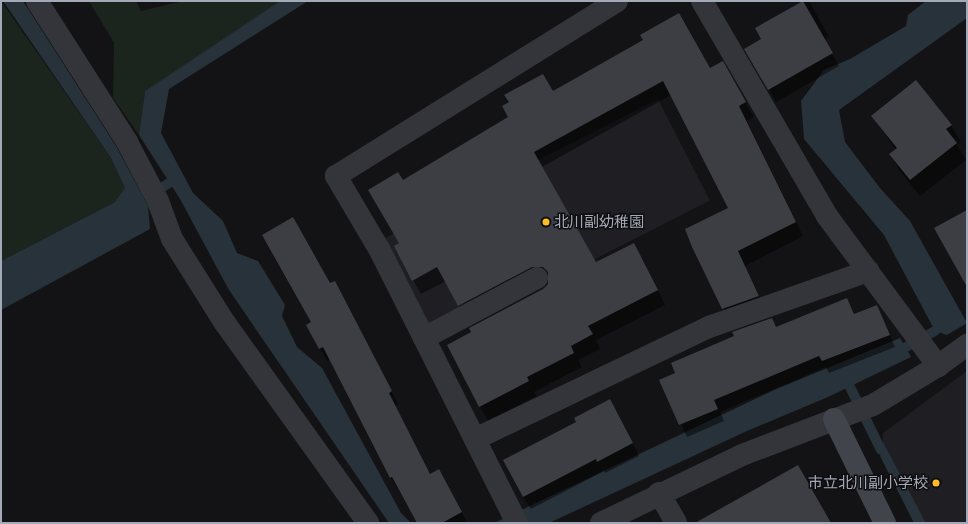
<!DOCTYPE html>
<meta charset="utf-8">
<style>
body{margin:0}
#map{position:relative;width:968px;height:524px;overflow:hidden;background:#131315;font-family:Commissioner,"Noto Sans JP",sans-serif}
div>[style]{position:absolute}
.built>*{inset:0;background:#1f1f23;transform-origin:0 0}
.green>*{inset:0;background:#1b241d}
.water>*{inset:0;background:#28323a}
.shadow>*{inset:0;background:#0007}
.stream>*{height:10px;margin:-5px;padding:0 5px;transform-origin:5px;border-radius:5px;background:#28323a}
.building>*{inset:0;background:#3d3e43}
.street>*{height:22px;margin:-11px;padding:0 11px;transform-origin:11px;border-radius:11px;background:#34353b}
.secondary>*{height:22px;margin:-11px;padding:0 11px;transform-origin:11px;border-radius:11px;background:#42444b}
.dots>*{width:11px;height:11px;translate:-50% -50%;box-sizing:border-box;border:2px solid #0e0e10;border-radius:50%}
span{translate:-50% -50%;white-space:nowrap;text-align:center;line-height:1.15;-webkit-text-stroke:3px #0e0e10;paint-order:stroke}
.poi-label{font-size:15px;color:#a4a9b7}
.left{translate:0 -50%;text-align:left}
.right{translate:-100% -50%;text-align:right}
.frame{position:absolute;inset:0;border:2px solid #a4a9b7;pointer-events:none}
</style>
<div id="map">
<div class="built">
<i style="left:658px;top:99px;width:114px;height:308px;rotate:63deg"></i>
<i style="clip-path:polygon(967px 371px,967px 523px,926px 523px,883px 442px,883px 433px)"></i>
</div>
<div class="green">
<i style="clip-path:polygon(1px 1px,111px 158px,126px 189px,115px 202px,1px 261px)"></i>
<i style="clip-path:polygon(89px 1px,136px 1px,141px 11px,183px 1px,280px 1px,145px 91px,139px 135px,113px 98px,114px 43px)"></i>
</div>
<div class="water">
<i style="clip-path:polygon(3px 1px,23px 1px,116px 146px,148px 206px,150px 229px,1px 310px,1px 261px,115px 202px,125px 188px,111px 158px)"></i>
<i style="clip-path:polygon(280px 1px,308px 1px,169px 89px,161px 133px,193px 193px,223px 221px,237px 253px,258px 261px,285px 305px,282px 316px,297px 347px,322px 368px,401px 513px,411px 523px,389px 523px,229px 290px,180px 199px,139px 135px,145px 91px)"></i>
<i style="clip-path:polygon(926px 1px,967px 1px,967px 18px,839px 110px,845px 142px,880px 188px,910px 221px,967px 323px,947px 335px,935px 331px,884px 235px,804px 139px,801px 101px,824px 70px,850px 59px,906px 26px,908px 15px)"></i>
<i style="clip-path:polygon(900px 338px,911px 357px,828px 397px,747px 431px,549px 523px,494px 523px,774px 390px)"></i>
<i style="clip-path:polygon(883px 442px,926px 523px,914px 523px,880px 456px)"></i>
</div>
<div class="shadow">
<i style="clip-path:polygon(805px 1px,809px 1px,829px 37px,824px 40px,839px 66px,776px 102px,746px 49px,762px 39px,756px 29px)"></i>
<i style="clip-path:polygon(722px 63px,754px 117px,747px 121px,803px 236px,745px 266px,766px 310px,731px 323px,693px 247px,729px 208px,671px 95px,542px 167px,596px 263px,642px 258px,665px 305px,596px 340px,600px 349px,578px 360px,582px 367px,534px 392px,536px 396px,488px 421px,448px 345px,543px 290px,549px 281px,540px 281px,466px 320px,446px 281px,421px 294px,413px 280px,401px 243px,403px 181px,553px 93px,710px 70px)"></i>
<i style="clip-path:polygon(872px 116px,951px 125px,961px 142px,957px 145px,966px 160px,920px 196px,900px 171px,890px 154px,896px 150px)"></i>
<i style="clip-path:polygon(330px 285px,341px 295px,398px 404px,395px 406px,430px 475px,446px 482px,467px 523px,418px 523px,391px 478px,330px 359px,327px 361px,307px 325px,313px 322px)"></i>
<i style="clip-path:polygon(847px 299px,855px 314px,877px 306px,895px 347px,829px 373px,826px 367px,720px 412px,724px 421px,687px 437px,661px 380px)"></i>
<i style="clip-path:polygon(617px 412px,639px 456px,605px 473px,604px 471px,531px 509px,523px 497px)"></i>
</div>
<div class="stream">
<i style="left:152px;top:194px;width:20px;rotate:-33deg"></i>
<i style="left:906px;top:347px;width:33px;rotate:-29deg"></i>
<i style="left:850px;top:387px;width:70px;rotate:63.8deg"></i>
</div>
<div class="building">
<i style="clip-path:polygon(803px 1px,833px 53px,768px 90px,744px 49px,761px 39px,755px 28px)"></i>
<i style="clip-path:polygon(679px 13px,710px 68px,723px 61px,746px 102px,739px 106px,796px 222px,738px 251px,759px 296px,722px 309px,692px 247px,685px 229px,728px 208px,663px 81px,534px 152px,596px 262px,634px 243px,658px 290px,588px 326px,593px 334px,571px 346px,574px 353px,527px 377px,529px 381px,479px 407px,447px 345px,471px 332px,469px 328px,543px 289px,548px 284px,548px 272px,543px 267px,532px 267px,458px 306px,437px 267px,412px 281px,394px 246px,399px 243px,368px 190px,398px 172px,403px 180px,508px 117px,502px 106px,509px 102px,504px 95px,543px 74px,553px 91px,643px 40px,640px 35px)"></i>
<i style="clip-path:polygon(916px 80px,952px 125px,946px 129px,957px 143px,910px 180px,889px 154px,897px 148px,871px 116px)"></i>
<i style="clip-path:polygon(967px 210px,967px 287px,934px 228px)"></i>
<i style="clip-path:polygon(293px 217px,330px 283px,335px 281px,392px 391px,389px 393px,430px 474px,439px 469px,462px 512px,442px 523px,417px 523px,392px 477px,390px 478px,323px 347px,319px 349px,306px 325px,311px 322px,262px 235px)"></i>
<i style="clip-path:polygon(847px 298px,854px 314px,877px 305px,890px 335px,822px 361px,819px 356px,714px 400px,718px 409px,679px 425px,659px 380px,675px 373px,671px 363px,734px 336px,732px 332px,772px 318px,776px 327px)"></i>
<i style="clip-path:polygon(610px 399px,633px 443px,597px 462px,596px 459px,523px 497px,503px 460px,576px 422px,574px 418px)"></i>
<i style="clip-path:polygon(798px 465px,831px 523px,695px 523px)"></i>
</div>
<div class="street">
<i style="left:37px;top:1px;width:167px;rotate:57.4deg"></i>
<i style="left:127px;top:142px;width:67px;rotate:62.3deg"></i>
<i style="left:158px;top:201px;width:40px;rotate:69.8deg"></i>
<i style="left:172px;top:239px;width:99px;rotate:57.8deg"></i>
<i style="left:225px;top:323px;width:246px;rotate:54.4deg"></i>
<i style="left:702px;top:1px;width:249px;rotate:59.8deg"></i>
<i style="left:827px;top:216px;width:187px;rotate:53.5deg"></i>
<i style="left:424px;top:338px;width:128px;rotate:-28deg"></i>
<i style="left:475px;top:439px;width:259px;rotate:-25.6deg"></i>
<i style="left:709px;top:327px;width:169px;rotate:-19.4deg"></i>
<i style="left:659px;top:493px;width:34px;rotate:60deg"></i>
<i style="left:517px;top:523px;width:307px;rotate:-116.7deg"></i>
<i style="left:379px;top:249px;width:85px;rotate:-120.5deg"></i>
<i style="left:336px;top:176px;width:331px;rotate:-31.9deg"></i>
<i style="left:601px;top:523px;width:157px;rotate:-25.7deg"></i>
<i style="left:742px;top:455px;width:140px;rotate:-20.9deg"></i>
<i style="left:873px;top:405px;width:76px;rotate:-31deg"></i>
<i style="left:938px;top:366px;width:36px;rotate:-36deg"></i>
</div>
<div class="secondary">
<i style="left:834px;top:419px;width:116px;rotate:63.9deg"></i>
</div>
<div class="dots">
<i style="left:546px;top:222px;background:#ffbd22"></i>
<i style="left:936px;top:483px;background:#ffbd22"></i>
</div>
<div class="poi-label">
<span class="left" style="left:554px;top:222px">北川副幼稚園</span>
<span class="right" style="left:928px;top:483px">市立北川副小学校</span>
</div>
<div class="frame"></div>
</div>
